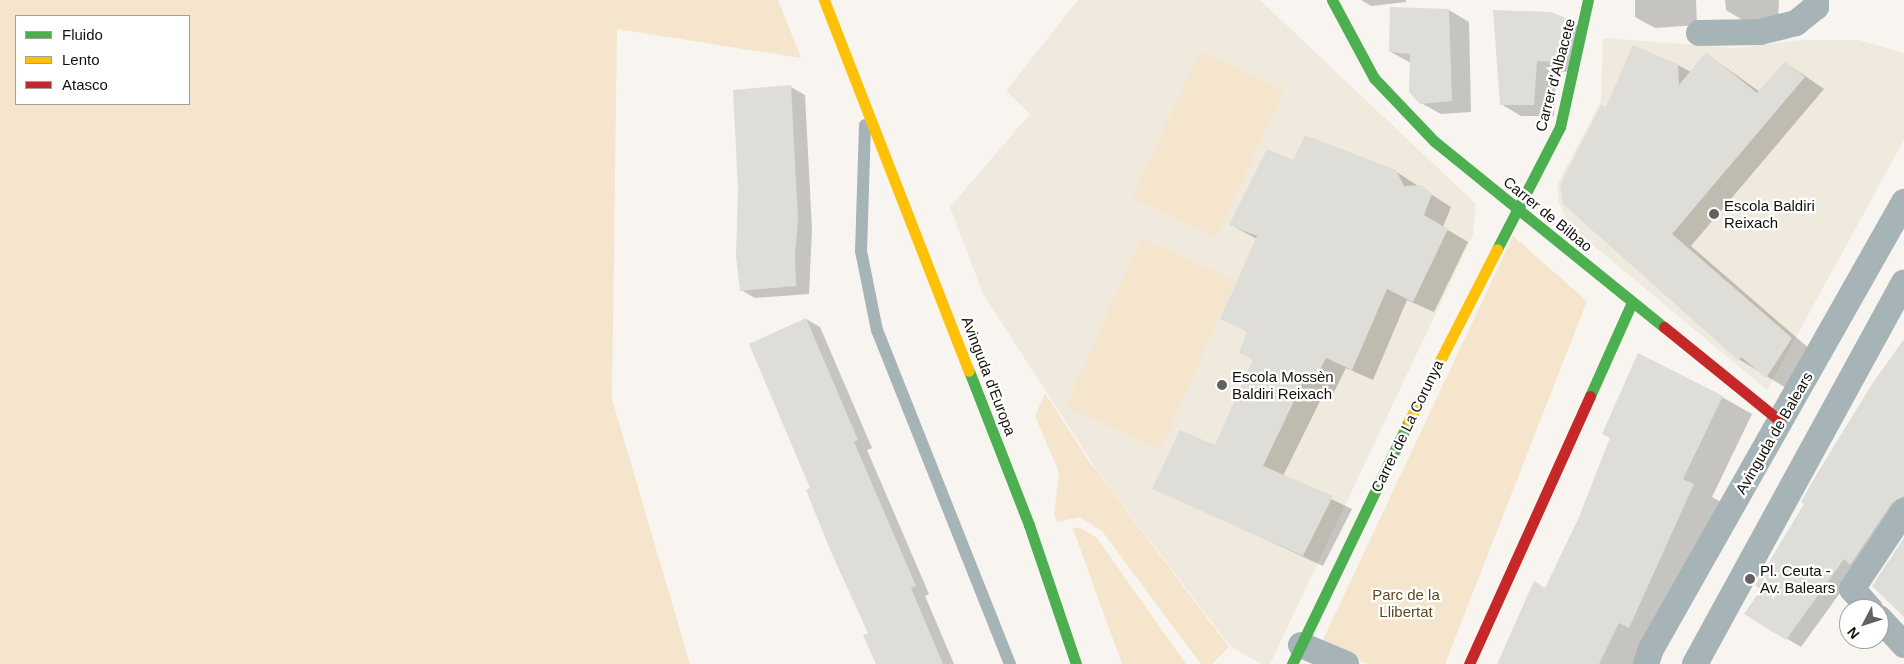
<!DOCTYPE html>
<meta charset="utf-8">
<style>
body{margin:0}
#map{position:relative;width:1904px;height:664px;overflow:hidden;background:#f8f5f0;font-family:Helvetica,sans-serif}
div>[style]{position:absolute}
.built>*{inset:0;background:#f0eade}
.green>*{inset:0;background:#f4e5cc;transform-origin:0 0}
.shadow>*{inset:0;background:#0003}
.building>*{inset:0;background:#dfddd8}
.lane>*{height:12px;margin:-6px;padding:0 6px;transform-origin:6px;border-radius:6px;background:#a6b4b7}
.street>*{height:26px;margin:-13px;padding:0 13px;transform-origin:13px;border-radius:13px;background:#a6b4b7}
.fast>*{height:11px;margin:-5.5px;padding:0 5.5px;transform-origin:5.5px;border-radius:5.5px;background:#4caf50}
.slow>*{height:11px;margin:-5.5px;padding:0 5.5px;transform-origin:5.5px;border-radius:5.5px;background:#ffc107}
.jam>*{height:11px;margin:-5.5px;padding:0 5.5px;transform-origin:5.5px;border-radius:5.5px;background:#c62828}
.dots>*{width:14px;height:14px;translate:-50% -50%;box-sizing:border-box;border:2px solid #fff;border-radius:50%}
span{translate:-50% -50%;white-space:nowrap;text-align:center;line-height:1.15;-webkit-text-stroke:4.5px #fff;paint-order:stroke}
.street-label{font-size:15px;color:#13110e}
.poi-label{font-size:15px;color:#13110e}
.left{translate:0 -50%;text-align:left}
.park-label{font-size:15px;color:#5e471b}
.legend{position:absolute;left:15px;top:15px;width:175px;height:90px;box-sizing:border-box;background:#fff;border:1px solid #a1a09f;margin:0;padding:6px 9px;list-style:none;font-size:15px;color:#13110e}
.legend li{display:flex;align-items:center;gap:10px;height:25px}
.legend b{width:25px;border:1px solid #a1a09f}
.north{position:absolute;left:1839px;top:599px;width:50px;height:50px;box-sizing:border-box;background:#fff;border:1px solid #a1a09f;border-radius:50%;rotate:230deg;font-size:14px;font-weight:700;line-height:20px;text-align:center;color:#13110e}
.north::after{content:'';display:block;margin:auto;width:18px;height:22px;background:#63615d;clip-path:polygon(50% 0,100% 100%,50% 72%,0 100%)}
</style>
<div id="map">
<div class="built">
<i style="clip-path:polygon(1078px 0,1260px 0,1476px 204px,1473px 235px,1270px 664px,1261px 664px,1230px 646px,1100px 475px,983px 294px,950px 207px,1030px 114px,1006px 91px)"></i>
<i style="clip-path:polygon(1603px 38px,1737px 48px,1800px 40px,1859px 40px,1904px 53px,1904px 140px,1767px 390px,1569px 225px,1559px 203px,1557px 185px,1601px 101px)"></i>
</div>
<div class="green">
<i style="clip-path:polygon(evenodd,0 0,778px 0,801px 58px,617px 29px,612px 399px,690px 664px,0 664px,0 0,16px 16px,189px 16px,189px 104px,16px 104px,16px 16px)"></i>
<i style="left:1200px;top:51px;width:93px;height:162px;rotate:25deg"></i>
<i style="clip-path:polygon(1513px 236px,1587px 301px,1445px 664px,1368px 664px,1321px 644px)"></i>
<i style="left:1141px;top:238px;width:104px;height:185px;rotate:24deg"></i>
<i style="clip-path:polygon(1045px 393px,1089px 461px,1229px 647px,1212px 664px,1201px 664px,1102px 531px,1080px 517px,1057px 522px,1054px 515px,1059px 472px,1035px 416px)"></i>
<i style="clip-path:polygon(1079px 527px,1097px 538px,1186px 664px,1122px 664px,1073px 529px)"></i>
</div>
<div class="shadow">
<i style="clip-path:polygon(1361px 0,1406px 0,1406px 2px,1371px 6px)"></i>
<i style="clip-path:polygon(1635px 0,1696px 0,1697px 25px,1655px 28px,1635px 17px)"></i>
<i style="clip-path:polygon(1725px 0,1779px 0,1778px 18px,1744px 21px,1726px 10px)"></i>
<i style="clip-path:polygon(1449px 10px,1469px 22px,1471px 112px,1441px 114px,1421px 103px,1411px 63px,1391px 52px)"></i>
<i style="clip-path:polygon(1565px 19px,1585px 30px,1578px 73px,1556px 71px,1554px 116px,1521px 116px,1501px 104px)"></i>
<i style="clip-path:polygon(1707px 54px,1760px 92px,1785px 62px,1824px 89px,1691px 246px,1811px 350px,1786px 388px,1740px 360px,1564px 204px,1606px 109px,1678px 65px,1691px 72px)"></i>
<i style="clip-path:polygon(791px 87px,805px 95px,812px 229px,809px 294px,755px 298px,741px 290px)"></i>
<i style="clip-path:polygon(1294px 162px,1395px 171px,1451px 207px,1443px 227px,1468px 242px,1434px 312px,1407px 300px,1373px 380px,1346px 368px,1333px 394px,1325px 391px,1283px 476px,1352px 509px,1323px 566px,1154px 488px,1215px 447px,1254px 360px,1241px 352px,1248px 332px,1222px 318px,1257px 239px,1231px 225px)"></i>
<i style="clip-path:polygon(806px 319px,820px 327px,872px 448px,867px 450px,929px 594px,925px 596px,954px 664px,877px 664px,870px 633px,812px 488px)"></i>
<i style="clip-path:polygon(1904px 341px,1904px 513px,1858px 568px,1801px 647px,1746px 614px)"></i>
<i style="clip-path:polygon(1722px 397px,1752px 414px,1712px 497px,1723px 503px,1637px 664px,1501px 664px,1546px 590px)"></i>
</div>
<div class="building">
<i style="clip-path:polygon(1390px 7px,1449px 9px,1452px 101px,1420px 104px,1409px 92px,1410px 54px,1389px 52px)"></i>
<i style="clip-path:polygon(1493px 10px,1551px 12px,1566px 18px,1558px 62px,1537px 61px,1534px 105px,1500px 105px)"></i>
<i style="clip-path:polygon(1633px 45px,1678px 64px,1679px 85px,1706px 52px,1757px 93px,1785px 61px,1805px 77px,1672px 234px,1792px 338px,1766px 378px,1741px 357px,1739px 361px,1563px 204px,1560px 185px,1601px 105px,1606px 107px)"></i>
<i style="clip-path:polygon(791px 85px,798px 220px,795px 254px,796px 286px,740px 291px,736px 256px,738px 189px,733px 90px)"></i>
<i style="clip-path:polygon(1305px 135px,1396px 170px,1404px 186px,1422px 185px,1432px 194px,1424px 215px,1448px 229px,1413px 302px,1387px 289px,1352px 370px,1326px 358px,1313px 384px,1304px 380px,1263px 466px,1333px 496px,1303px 556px,1152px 489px,1180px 430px,1215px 445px,1253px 359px,1239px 353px,1247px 331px,1220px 319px,1257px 236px,1229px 225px,1267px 149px,1293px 160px)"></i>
<i style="clip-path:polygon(806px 318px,858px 440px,854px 442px,916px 586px,911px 588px,943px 664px,876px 664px,863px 635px,868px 633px,831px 552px,806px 490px,810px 488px,749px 344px)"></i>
<i style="clip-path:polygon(1904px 339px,1904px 496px,1892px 503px,1850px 565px,1844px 559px,1786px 640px,1744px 614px,1761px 590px,1755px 585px,1804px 504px,1801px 502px,1812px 482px,1872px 384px)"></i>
<i style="clip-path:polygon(1638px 353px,1723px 396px,1683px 479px,1694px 484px,1629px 628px,1619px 623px,1599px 664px,1497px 664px,1534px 581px,1545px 588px,1579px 517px,1610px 438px,1602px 434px)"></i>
<i style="clip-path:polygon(1904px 538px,1904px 617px,1872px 586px)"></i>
</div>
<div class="lane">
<i style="left:865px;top:125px;width:126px;rotate:91.8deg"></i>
<i style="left:861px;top:251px;width:81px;rotate:78.6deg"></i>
<i style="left:877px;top:330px;width:360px;rotate:68.3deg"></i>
</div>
<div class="street">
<i style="left:1699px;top:33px;width:61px;rotate:-0.9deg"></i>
<i style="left:1760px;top:32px;width:37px;rotate:-14deg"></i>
<i style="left:1796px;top:23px;width:26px;rotate:-39deg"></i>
<i style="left:1816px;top:7px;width:7px;rotate:-90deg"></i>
<i style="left:1870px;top:609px;width:27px;rotate:-132deg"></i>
<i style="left:1852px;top:589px;width:94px;rotate:-56.3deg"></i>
<i style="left:1879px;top:618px;width:37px;rotate:47deg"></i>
<i style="left:1301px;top:645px;width:49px;rotate:22.9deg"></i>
<i style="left:1646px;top:664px;width:16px;rotate:-72deg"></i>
<i style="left:1651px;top:649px;width:514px;rotate:-60.49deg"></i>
<i style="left:1695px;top:664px;width:435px;rotate:-61.3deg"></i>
</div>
<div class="fast">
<i style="left:1332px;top:0;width:89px;rotate:61.7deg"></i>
<i style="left:1374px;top:78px;width:87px;rotate:46.4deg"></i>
<i style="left:1434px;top:141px;width:296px;rotate:39deg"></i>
<i style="left:1497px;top:249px;width:137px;rotate:-62.7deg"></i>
<i style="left:1560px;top:127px;width:130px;rotate:-77.6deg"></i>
<i style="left:969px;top:371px;width:165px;rotate:68.7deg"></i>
<i style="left:1029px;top:525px;width:147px;rotate:71.3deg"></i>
<i style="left:1590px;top:396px;width:103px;rotate:-65.9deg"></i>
<i style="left:1292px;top:664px;width:270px;rotate:-64.3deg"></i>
</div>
<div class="slow">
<i style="left:824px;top:0;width:398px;rotate:68.7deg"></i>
<i style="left:1409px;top:421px;width:193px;rotate:-62.9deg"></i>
</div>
<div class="jam">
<i style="left:1664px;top:327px;width:149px;rotate:39deg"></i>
<i style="left:1469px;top:664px;width:294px;rotate:-65.7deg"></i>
</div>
<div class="dots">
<i style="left:1714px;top:214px;background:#63615d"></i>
<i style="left:1222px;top:385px;background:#63615d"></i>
<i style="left:1750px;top:579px;background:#63615d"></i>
</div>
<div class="street-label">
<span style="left:1555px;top:75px;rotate:-75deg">Carrer d'Albacete</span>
<span style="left:1548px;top:214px;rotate:39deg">Carrer de Bilbao</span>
<span style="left:989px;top:376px;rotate:69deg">Avinguda d'Europa</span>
<span style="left:1407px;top:426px;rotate:-64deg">Carrer de La Corunya</span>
<span style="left:1774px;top:433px;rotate:-60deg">Avinguda de Balears</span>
</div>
<div class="poi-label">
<span class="left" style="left:1724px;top:214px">Escola Baldiri<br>Reixach</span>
<span class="left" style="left:1232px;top:385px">Escola Mossèn<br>Baldiri Reixach</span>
<span class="left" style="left:1760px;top:579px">Pl. Ceuta -<br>Av. Balears</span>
</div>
<div class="park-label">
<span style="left:1406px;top:603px">Parc de la<br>Llibertat</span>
</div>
<ul class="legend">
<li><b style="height:6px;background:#4caf50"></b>Fluido</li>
<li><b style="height:6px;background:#ffc107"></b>Lento</li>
<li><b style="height:6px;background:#c62828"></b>Atasco</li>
</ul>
<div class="north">N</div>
</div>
